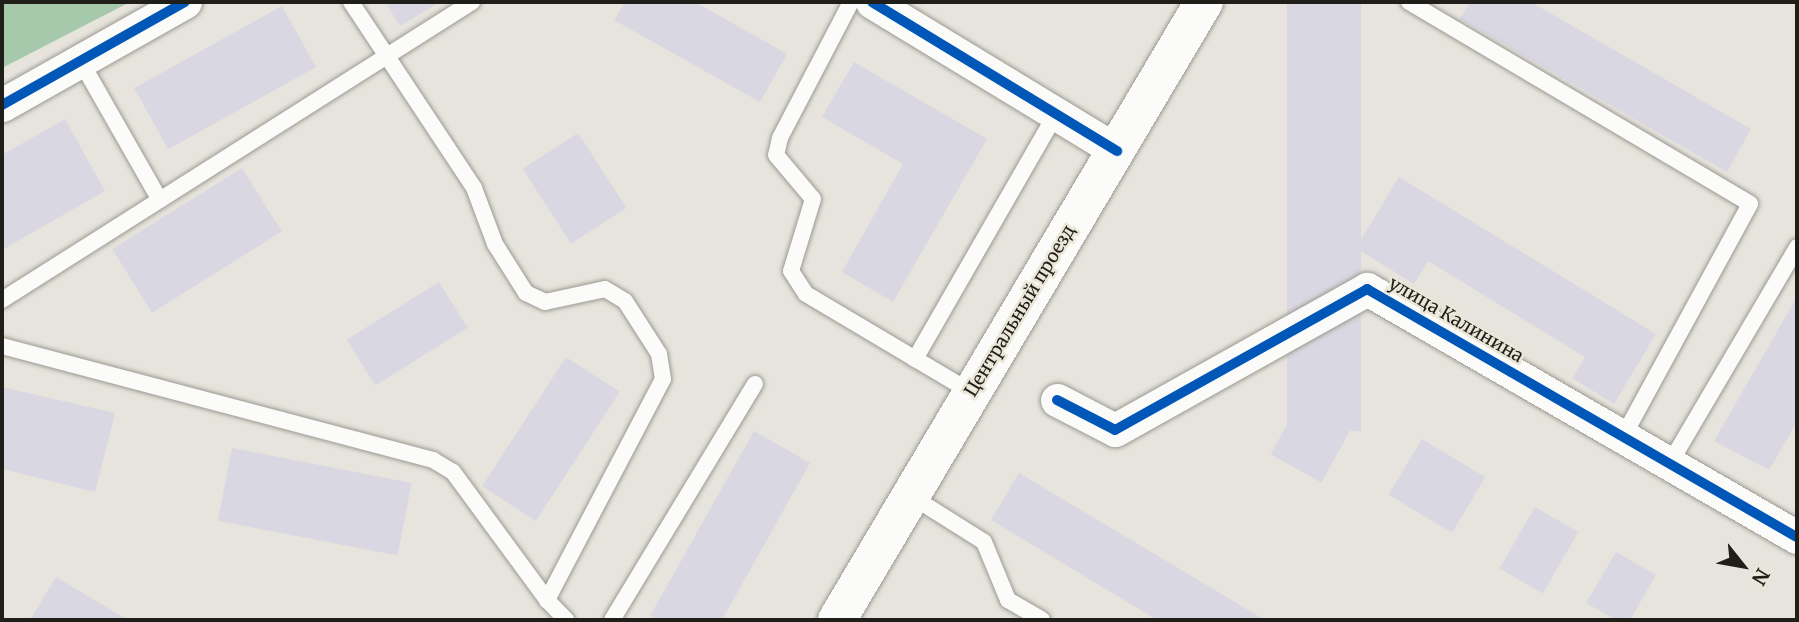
<!DOCTYPE html>
<meta charset="utf-8">
<style>
body{margin:0}
#map{position:relative;width:1799px;height:622px;overflow:hidden;background:#e6e4dc;font-family:Merriweather,serif}
div>[style]{position:absolute}
.forest>*{inset:0;background:#a6c9ab}
.building>*{inset:0;background:#d9d8e2;transform-origin:0 0}
.roads{filter:drop-shadow(0 0 2px #9b9993) drop-shadow(0 0 2px #9b9993)}
.service>*{height:16px;margin:-8px;padding:0 8px;transform-origin:8px;border-radius:8px;background:#fbfbfa}
.minor>*{height:33px;margin:-16.5px;padding:0 16.5px;transform-origin:16.5px;border-radius:16.5px;background:#fbfbfa}
.secondary>*{height:38px;margin:-19px;padding:0 19px;transform-origin:19px;border-radius:19px;background:#fbfbfa}
.cycleway>*{height:10px;margin:-5px;padding:0 5px;transform-origin:5px;border-radius:5px;background:#0057b8}
span{translate:-50% -50%;white-space:nowrap;text-align:center;line-height:1.15;-webkit-text-stroke:5px #eae7d8;paint-order:stroke}
.street-label{font-size:18px;color:#1f1e18}
.frame{position:absolute;inset:0;border:4px solid #1f1e18;pointer-events:none}
.north{position:absolute;left:1708px;top:531px;width:70px;height:70px;-webkit-text-stroke:5px #eae7d8;paint-order:stroke;rotate:121deg;font-size:19px;font-weight:700;line-height:28px;text-align:center;color:#1f1e18}
.north::after{content:'';display:block;margin:auto;width:24px;height:32px;background:#1f1e18;clip-path:polygon(50% 0,100% 100%,50% 72%,0 100%)}
</style>
<div id="map">
<div class="forest">
<i style="clip-path:polygon(2px 2px,130px 2px,2px 68px)"></i>
</div>
<div class="building">
<i style="clip-path:polygon(385px 2px,440px 2px,400px 26px)"></i>
<i style="clip-path:polygon(625px 2px,695px 2px,787px 54px,760px 102px,614px 20px)"></i>
<i style="left:1287px;top:2px;width:74px;height:429px"></i>
<i style="clip-path:polygon(1470px 2px,1531px 2px,1751px 129px,1727px 172px,1460px 19px)"></i>
<i style="left:282px;top:6px;width:70px;height:169px;rotate:61deg"></i>
<i style="clip-path:polygon(854px 62px,987px 139px,893px 302px,842px 272px,903px 164px,822px 117px)"></i>
<i style="clip-path:polygon(65px 119px,105px 191px,2px 250px,2px 155px)"></i>
<i style="left:578px;top:133px;width:89px;height:66px;rotate:57deg"></i>
<i style="left:242px;top:168px;width:75px;height:153px;rotate:58deg"></i>
<i style="clip-path:polygon(1399px 177px,1656px 334px,1614px 404px,1572px 378px,1585px 357px,1428px 261px,1414px 284px,1356px 248px)"></i>
<i style="left:439px;top:282px;width:54px;height:109px;rotate:58deg"></i>
<i style="clip-path:polygon(1797px 297px,1797px 422px,1769px 470px,1714px 441px)"></i>
<i style="left:566px;top:357px;width:64px;height:154px;rotate:33deg"></i>
<i style="clip-path:polygon(2px 387px,115px 413px,95px 492px,2px 469px)"></i>
<i style="left:1308px;top:387px;width:58px;height:77px;rotate:29deg"></i>
<i style="clip-path:polygon(754px 431px,810px 463px,722px 620px,657px 620px,650px 616px)"></i>
<i style="left:1422px;top:439px;width:74px;height:65px;rotate:31deg"></i>
<i style="left:232px;top:448px;width:183px;height:74px;rotate:11deg"></i>
<i style="clip-path:polygon(1019px 473px,1265px 620px,1157px 620px,991px 520px)"></i>
<i style="left:1535px;top:507px;width:50px;height:71px;rotate:30deg"></i>
<i style="clip-path:polygon(1616px 552px,1656px 575px,1630px 620px,1616px 620px,1586px 603px)"></i>
<i style="clip-path:polygon(56px 577px,128px 620px,30px 620px)"></i>
</div>
<div class="roads">
<div class="service">
<i style="left:351px;top:2px;width:223px;rotate:56.5deg"></i>
<i style="left:474px;top:188px;width:60px;rotate:69.4deg"></i>
<i style="left:495px;top:244px;width:58px;rotate:57.7deg"></i>
<i style="left:526px;top:293px;width:21px;rotate:25deg"></i>
<i style="left:545px;top:302px;width:61px;rotate:-12.2deg"></i>
<i style="left:605px;top:289px;width:23px;rotate:31deg"></i>
<i style="left:625px;top:301px;width:63px;rotate:57.3deg"></i>
<i style="left:659px;top:354px;width:25px;rotate:81deg"></i>
<i style="left:663px;top:379px;width:250px;rotate:117.7deg"></i>
<i style="left:547px;top:600px;width:28px;rotate:46deg"></i>
<i style="left:851px;top:2px;width:153px;rotate:117.6deg"></i>
<i style="left:780px;top:138px;width:17px;rotate:103deg"></i>
<i style="left:776px;top:155px;width:57px;rotate:49.9deg"></i>
<i style="left:813px;top:199px;width:75px;rotate:107deg"></i>
<i style="left:791px;top:271px;width:27px;rotate:57deg"></i>
<i style="left:806px;top:294px;width:192px;rotate:30.7deg"></i>
<i style="left:1409px;top:2px;width:396px;rotate:30.6deg"></i>
<i style="left:1750px;top:204px;width:265px;rotate:118.6deg"></i>
<i style="left:80px;top:60px;width:161px;rotate:60.3deg"></i>
<i style="left:2px;top:300px;width:557px;rotate:-32.38deg"></i>
<i style="left:2px;top:346px;width:446px;rotate:14.8deg"></i>
<i style="left:433px;top:460px;width:23px;rotate:31deg"></i>
<i style="left:453px;top:472px;width:159px;rotate:53.7deg"></i>
<i style="left:915px;top:359px;width:283px;rotate:-60.1deg"></i>
<i style="left:1670px;top:463px;width:251px;rotate:-59.5deg"></i>
<i style="left:911px;top:496px;width:86px;rotate:32.2deg"></i>
<i style="left:984px;top:542px;width:63px;rotate:67.5deg"></i>
<i style="left:1008px;top:600px;width:39px;rotate:30deg"></i>
<i style="left:612px;top:620px;width:276px;rotate:-58.8deg"></i>
</div>
<div class="minor">
<i style="left:872px;top:2px;width:287px;rotate:31.3deg"></i>
<i style="left:2px;top:105px;width:210px;rotate:-29.4deg"></i>
<i style="left:1057px;top:400px;width:65px;rotate:27.3deg"></i>
<i style="left:1115px;top:430px;width:289px;rotate:-29.2deg"></i>
<i style="left:1367px;top:289px;width:496px;rotate:30deg"></i>
</div>
<div class="secondary">
<i style="left:837px;top:620px;width:719px;rotate:-59.3deg"></i>
</div>
</div>
<div class="cycleway">
<i style="left:872px;top:2px;width:287px;rotate:31.3deg"></i>
<i style="left:2px;top:105px;width:210px;rotate:-29.4deg"></i>
<i style="left:1057px;top:400px;width:65px;rotate:27.3deg"></i>
<i style="left:1115px;top:430px;width:289px;rotate:-29.2deg"></i>
<i style="left:1367px;top:289px;width:496px;rotate:30deg"></i>
</div>
<div class="street-label">
<span style="left:1020px;top:311px;rotate:-59deg">Центральный проезд</span>
<span style="left:1456px;top:320px;rotate:30deg">улица Калинина</span>
</div>
<div class="frame"></div>
<div class="north">N</div>
</div>
